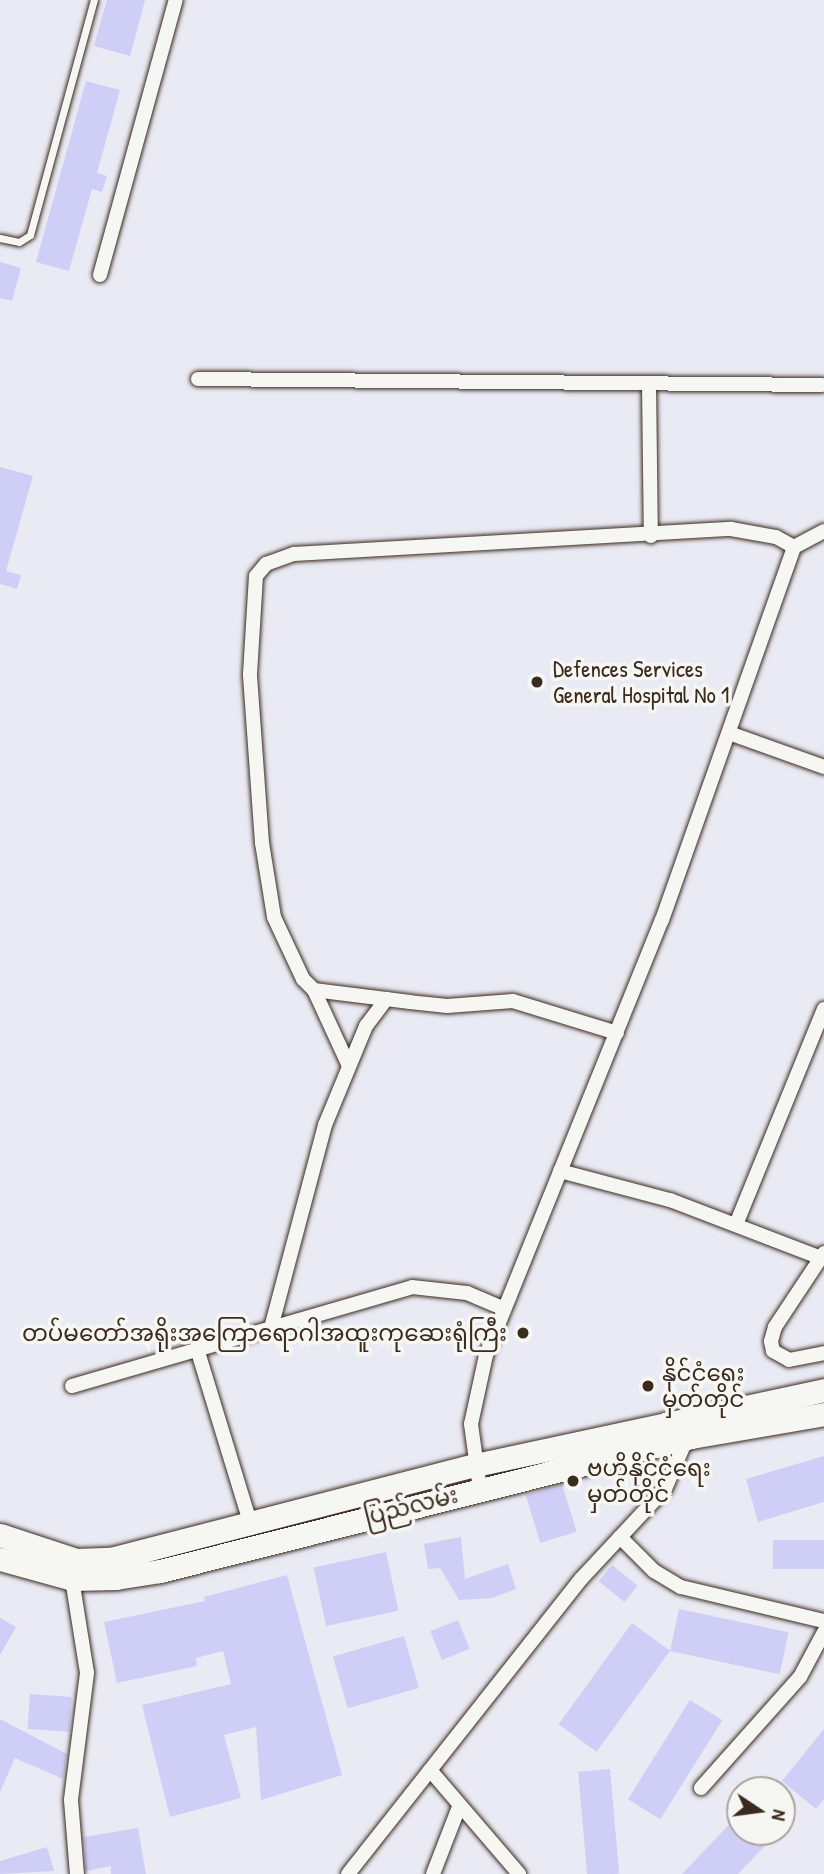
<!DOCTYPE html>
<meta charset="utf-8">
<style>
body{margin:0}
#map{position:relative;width:824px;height:1874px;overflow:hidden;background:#eaeaf4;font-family:"Patrick Hand","Noto Sans Myanmar",sans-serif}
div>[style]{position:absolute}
.building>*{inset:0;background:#cfcef7;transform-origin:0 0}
.roads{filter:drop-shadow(0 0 2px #3b2a1e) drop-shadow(0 0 2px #3b2a1e)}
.service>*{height:7px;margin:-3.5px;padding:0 3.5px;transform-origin:3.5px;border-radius:3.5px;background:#f6f6f2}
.minor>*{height:14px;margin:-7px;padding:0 7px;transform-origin:7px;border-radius:7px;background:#f6f6f2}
.trunk>*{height:23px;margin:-11.5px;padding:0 11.5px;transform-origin:11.5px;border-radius:11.5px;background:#f6f6f2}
.dots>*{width:19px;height:19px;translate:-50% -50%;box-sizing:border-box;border:4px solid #f6f6f2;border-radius:50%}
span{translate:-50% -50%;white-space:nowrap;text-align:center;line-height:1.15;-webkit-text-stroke:7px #f6f6f2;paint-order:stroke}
.poi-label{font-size:23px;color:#3b2a1e}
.left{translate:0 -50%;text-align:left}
.right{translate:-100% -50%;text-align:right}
.street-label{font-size:23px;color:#3b2a1e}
.north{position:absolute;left:726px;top:1776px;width:70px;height:70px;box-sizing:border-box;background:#f6f6f2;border:2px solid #aba49d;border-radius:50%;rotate:103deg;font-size:19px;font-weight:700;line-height:28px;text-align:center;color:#3b2a1e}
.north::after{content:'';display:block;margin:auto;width:24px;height:32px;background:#3b2a1e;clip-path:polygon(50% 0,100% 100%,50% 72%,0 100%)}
</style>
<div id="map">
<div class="building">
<i style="clip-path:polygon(107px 0,145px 0,130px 56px,94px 46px)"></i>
<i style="clip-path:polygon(86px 81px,120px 90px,97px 173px,107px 176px,102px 192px,92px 189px,69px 271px,36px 262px)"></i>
<i style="clip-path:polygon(0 262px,21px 268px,12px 301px,0 298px)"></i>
<i style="clip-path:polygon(0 467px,33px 476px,6px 571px,21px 575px,17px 589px,0 584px)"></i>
<i style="clip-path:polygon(824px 1456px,824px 1502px,758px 1522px,746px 1479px)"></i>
<i style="left:562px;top:1484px;width:50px;height:38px;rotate:73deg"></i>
<i style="clip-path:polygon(461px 1537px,465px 1579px,508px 1564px,516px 1589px,492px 1598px,459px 1600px,440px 1568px,428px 1569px,424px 1544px)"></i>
<i style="left:773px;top:1540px;width:51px;height:29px"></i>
<i style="left:386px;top:1552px;width:60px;height:74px;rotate:78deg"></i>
<i style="left:612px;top:1565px;width:33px;height:21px;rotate:39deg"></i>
<i style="clip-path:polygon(287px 1575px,342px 1775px,261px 1800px,256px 1727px,224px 1735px,241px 1798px,170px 1817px,142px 1705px,231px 1684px,223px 1651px,196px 1658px,197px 1666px,117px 1683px,104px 1622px,205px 1601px,204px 1597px)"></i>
<i style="left:679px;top:1609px;width:112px;height:43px;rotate:12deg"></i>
<i style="clip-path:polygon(0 1618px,16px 1627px,0 1655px)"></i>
<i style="left:458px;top:1620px;width:31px;height:30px;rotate:68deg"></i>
<i style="left:632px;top:1623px;width:47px;height:125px;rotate:36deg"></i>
<i style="left:404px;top:1636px;width:54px;height:74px;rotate:74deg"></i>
<i style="left:30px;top:1694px;width:42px;height:35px;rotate:4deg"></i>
<i style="left:690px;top:1700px;width:38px;height:117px;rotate:32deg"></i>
<i style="clip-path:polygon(0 1719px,67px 1754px,63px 1779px,15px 1758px,0 1792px)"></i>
<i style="clip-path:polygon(824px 1729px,824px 1799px,816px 1809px,782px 1781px)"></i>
<i style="left:610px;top:1769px;width:105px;height:32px;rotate:85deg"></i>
<i style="clip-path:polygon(740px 1813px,740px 1832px,778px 1832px,738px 1874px,682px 1874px)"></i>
<i style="clip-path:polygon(138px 1828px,146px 1874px,111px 1874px,111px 1866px,86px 1871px,84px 1837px)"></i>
<i style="clip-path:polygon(47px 1847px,54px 1871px,0 1874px,0 1861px)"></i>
</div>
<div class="roads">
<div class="service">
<i style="left:0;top:238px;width:19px;rotate:12deg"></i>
<i style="left:19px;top:242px;width:13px;rotate:-32deg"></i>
<i style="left:30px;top:235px;width:244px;rotate:-74.8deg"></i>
</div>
<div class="minor">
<i style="left:100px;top:275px;width:285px;rotate:-74.6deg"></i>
<i style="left:198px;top:379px;width:624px;rotate:0.55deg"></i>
<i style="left:649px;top:383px;width:153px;rotate:89.3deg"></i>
<i style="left:729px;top:733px;width:101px;rotate:19.7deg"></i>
<i style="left:314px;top:990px;width:81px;rotate:65.3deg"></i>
<i style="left:617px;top:1033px;width:109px;rotate:-162.9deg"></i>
<i style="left:513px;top:1001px;width:66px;rotate:175.7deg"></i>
<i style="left:447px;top:1006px;width:37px;rotate:-174deg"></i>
<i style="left:410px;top:1002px;width:97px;rotate:-172.9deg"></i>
<i style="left:314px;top:990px;width:16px;rotate:-135deg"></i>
<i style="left:303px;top:979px;width:68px;rotate:-115.1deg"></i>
<i style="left:274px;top:917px;width:75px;rotate:-99.2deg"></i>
<i style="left:262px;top:843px;width:169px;rotate:-94.1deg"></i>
<i style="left:250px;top:674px;width:98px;rotate:-86.5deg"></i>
<i style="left:256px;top:576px;width:16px;rotate:-50deg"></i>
<i style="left:266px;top:564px;width:30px;rotate:-20deg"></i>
<i style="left:294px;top:554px;width:438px;rotate:-3.3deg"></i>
<i style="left:731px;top:529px;width:46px;rotate:10.1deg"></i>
<i style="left:776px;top:537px;width:21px;rotate:29deg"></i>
<i style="left:560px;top:1171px;width:114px;rotate:14.8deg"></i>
<i style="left:670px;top:1200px;width:162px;rotate:21deg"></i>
<i style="left:737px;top:1222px;width:230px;rotate:-67.8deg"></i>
<i style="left:824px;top:1253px;width:89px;rotate:123.5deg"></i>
<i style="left:775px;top:1327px;width:15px;rotate:106deg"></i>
<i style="left:771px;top:1341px;width:10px;rotate:79deg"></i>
<i style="left:773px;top:1351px;width:18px;rotate:29deg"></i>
<i style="left:789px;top:1360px;width:36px;rotate:-11deg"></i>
<i style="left:271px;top:1328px;width:210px;rotate:-75.1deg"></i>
<i style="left:325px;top:1125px;width:107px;rotate:-67.5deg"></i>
<i style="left:366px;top:1026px;width:34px;rotate:-53deg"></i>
<i style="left:198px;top:1352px;width:181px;rotate:73deg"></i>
<i style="left:72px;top:1386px;width:354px;rotate:-16.2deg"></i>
<i style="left:412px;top:1287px;width:55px;rotate:6.2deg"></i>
<i style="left:467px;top:1293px;width:39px;rotate:23deg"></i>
<i style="left:480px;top:1489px;width:66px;rotate:-97.9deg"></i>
<i style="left:471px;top:1424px;width:71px;rotate:-77.7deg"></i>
<i style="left:486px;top:1355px;width:469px;rotate:-68deg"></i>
<i style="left:662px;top:920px;width:396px;rotate:-70.5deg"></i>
<i style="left:794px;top:547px;width:34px;rotate:-28deg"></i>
<i style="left:620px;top:1537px;width:48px;rotate:45deg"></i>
<i style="left:654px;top:1571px;width:31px;rotate:31deg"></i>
<i style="left:681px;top:1587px;width:147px;rotate:13.4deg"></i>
<i style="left:72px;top:1579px;width:95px;rotate:80.9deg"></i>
<i style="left:87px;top:1673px;width:128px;rotate:97.2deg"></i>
<i style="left:71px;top:1800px;width:74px;rotate:85.4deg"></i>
<i style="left:430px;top:1770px;width:137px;rotate:49.4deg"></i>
<i style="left:701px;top:1788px;width:149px;rotate:-48.3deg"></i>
<i style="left:800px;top:1677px;width:51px;rotate:-61.9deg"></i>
<i style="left:348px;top:1874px;width:376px;rotate:-51.7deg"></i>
<i style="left:581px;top:1579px;width:123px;rotate:-47deg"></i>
<i style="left:665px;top:1489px;width:61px;rotate:-66.8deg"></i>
<i style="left:433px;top:1874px;width:72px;rotate:-68.8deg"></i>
</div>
<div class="trunk">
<i style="left:0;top:1535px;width:80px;rotate:18.2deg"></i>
<i style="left:76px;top:1560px;width:35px;rotate:-2deg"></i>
<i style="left:111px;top:1559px;width:376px;rotate:-14.5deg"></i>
<i style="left:475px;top:1465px;width:357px;rotate:-12.1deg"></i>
<i style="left:0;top:1559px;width:75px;rotate:15.5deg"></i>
<i style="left:72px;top:1579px;width:44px;rotate:-1.3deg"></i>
<i style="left:116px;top:1578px;width:45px;rotate:-9deg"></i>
<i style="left:160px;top:1571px;width:548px;rotate:-14.16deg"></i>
<i style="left:691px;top:1437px;width:135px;rotate:-9.8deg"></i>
</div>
</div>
<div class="dots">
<i style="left:537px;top:682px;background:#3b2a1e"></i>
<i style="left:523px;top:1333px;background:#3b2a1e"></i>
<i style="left:648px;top:1386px;background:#3b2a1e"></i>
<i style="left:573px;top:1481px;background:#3b2a1e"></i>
</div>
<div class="poi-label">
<span class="left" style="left:553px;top:682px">Defences Services<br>General Hospital No 1</span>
<span class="right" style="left:507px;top:1333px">တပ်မတော်အရိုးအကြောရောဂါအထူးကုဆေးရုံကြီး</span>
<span class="left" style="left:662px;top:1386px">နိုင်ငံရေး<br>မှတ်တိုင်</span>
<span class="left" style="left:587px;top:1481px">ဗဟိုနိုင်ငံရေး<br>မှတ်တိုင်</span>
</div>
<div class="street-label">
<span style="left:411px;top:1506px;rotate:-14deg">ပြည်လမ်း</span>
</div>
<div class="north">N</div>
</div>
